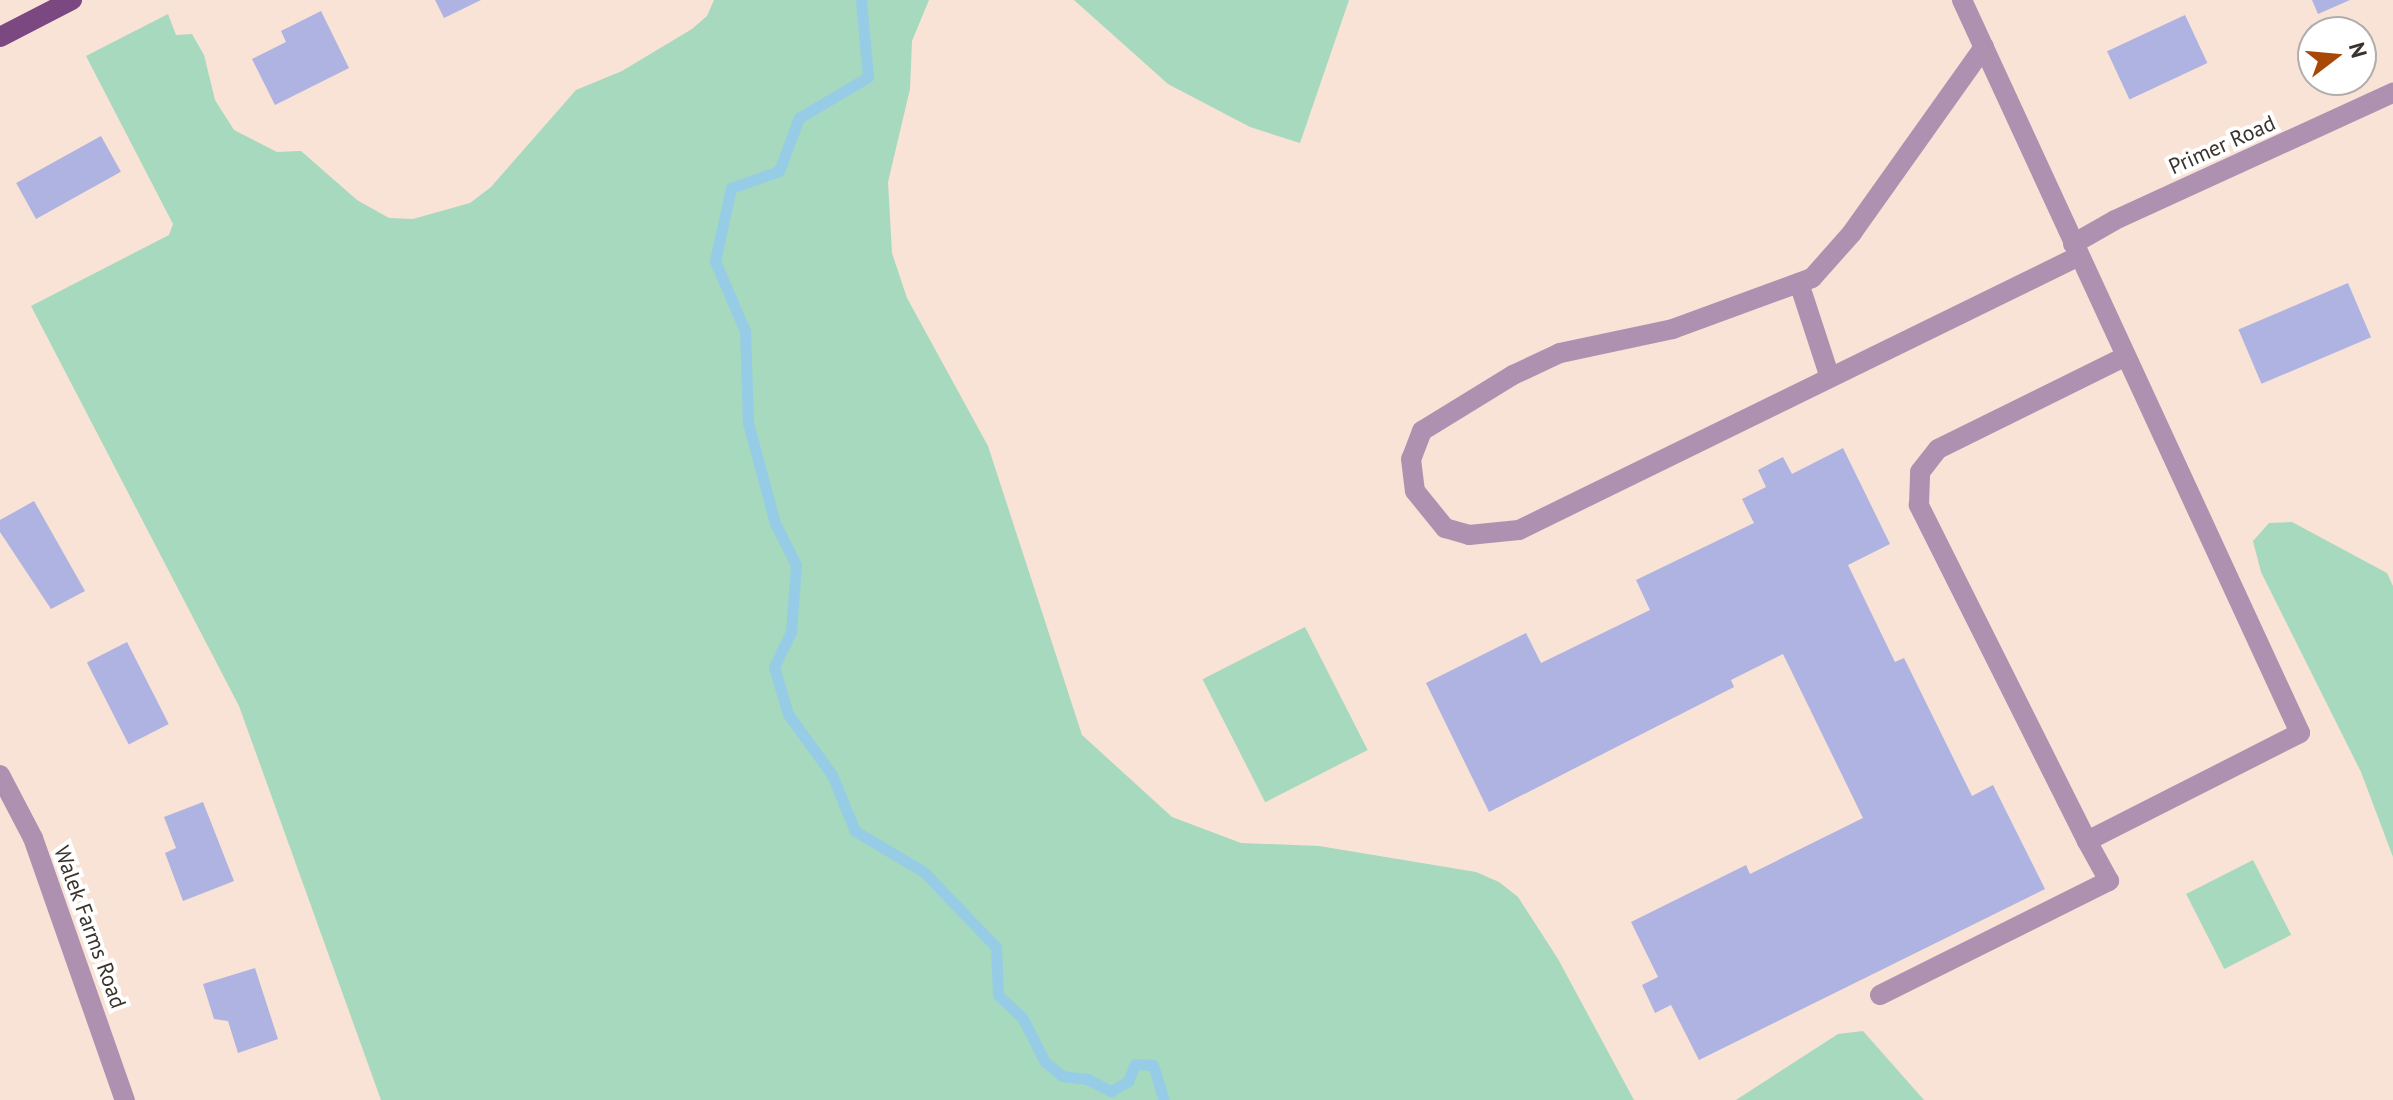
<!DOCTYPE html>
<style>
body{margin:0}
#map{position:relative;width:2393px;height:1100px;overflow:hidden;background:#f8e3d6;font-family:"PT Sans",sans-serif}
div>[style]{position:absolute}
.green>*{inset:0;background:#a6d9bd;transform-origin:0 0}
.stream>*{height:11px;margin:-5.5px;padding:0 5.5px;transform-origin:5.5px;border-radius:5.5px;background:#97cce6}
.building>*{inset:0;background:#afb3e1;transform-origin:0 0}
.minor>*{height:20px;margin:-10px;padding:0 10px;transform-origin:10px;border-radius:10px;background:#ae91b1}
.major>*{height:20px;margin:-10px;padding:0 10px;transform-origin:10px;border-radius:10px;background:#7b4881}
span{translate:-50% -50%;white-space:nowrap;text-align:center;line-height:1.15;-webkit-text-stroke:8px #fff;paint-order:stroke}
.street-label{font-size:22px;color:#3a322d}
.north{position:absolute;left:2297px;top:16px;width:80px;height:80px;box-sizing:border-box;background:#fff;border:2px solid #b0adab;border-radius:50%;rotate:74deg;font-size:22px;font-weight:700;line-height:32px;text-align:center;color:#3a322d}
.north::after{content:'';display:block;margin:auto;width:28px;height:36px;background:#a94706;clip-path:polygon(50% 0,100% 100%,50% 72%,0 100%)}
</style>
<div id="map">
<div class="green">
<i style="clip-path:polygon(714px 0,929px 0,912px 41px,910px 89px,888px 182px,892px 253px,907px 298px,988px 446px,1082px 735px,1172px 817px,1241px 843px,1319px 846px,1476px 872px,1499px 882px,1518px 897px,1558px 959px,1634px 1100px,381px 1100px,239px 706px,31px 306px,169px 235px,173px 224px,86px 56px,168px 14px,176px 35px,192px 34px,204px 55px,215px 100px,234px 130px,277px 152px,301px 151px,357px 200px,389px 218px,413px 219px,470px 203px,491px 187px,576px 90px,622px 71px,692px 29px,707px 16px)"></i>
<i style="clip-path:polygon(1074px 0,1349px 0,1300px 143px,1250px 127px,1168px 84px)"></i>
<i style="clip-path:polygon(2292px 522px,2387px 573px,2393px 586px,2393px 857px,2361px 772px,2261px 572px,2253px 541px,2269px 523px)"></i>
<i style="left:1305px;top:627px;width:138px;height:115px;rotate:63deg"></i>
<i style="left:2253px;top:860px;width:84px;height:75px;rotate:63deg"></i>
<i style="clip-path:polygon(1863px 1031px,1924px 1100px,1736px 1100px,1838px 1034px)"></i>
</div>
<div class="stream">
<i style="left:861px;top:0;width:77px;rotate:84.8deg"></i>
<i style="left:868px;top:77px;width:80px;rotate:149.3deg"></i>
<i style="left:799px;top:118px;width:57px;rotate:110.7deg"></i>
<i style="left:779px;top:171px;width:51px;rotate:160.5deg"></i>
<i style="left:731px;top:188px;width:75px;rotate:102.4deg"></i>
<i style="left:715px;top:261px;width:76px;rotate:66.8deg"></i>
<i style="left:745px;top:331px;width:92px;rotate:88.1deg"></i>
<i style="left:748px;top:423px;width:104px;rotate:74.9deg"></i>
<i style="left:775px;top:523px;width:47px;rotate:63.4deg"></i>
<i style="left:796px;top:565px;width:67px;rotate:94.3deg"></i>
<i style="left:791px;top:632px;width:39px;rotate:116deg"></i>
<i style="left:774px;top:667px;width:49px;rotate:73.4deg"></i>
<i style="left:788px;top:714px;width:75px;rotate:54.2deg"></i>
<i style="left:832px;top:775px;width:61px;rotate:67.7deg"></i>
<i style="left:855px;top:831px;width:80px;rotate:30.7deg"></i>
<i style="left:924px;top:872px;width:104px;rotate:46.2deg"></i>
<i style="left:996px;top:947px;width:48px;rotate:87.6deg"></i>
<i style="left:998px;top:995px;width:33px;rotate:43deg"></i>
<i style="left:1022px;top:1017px;width:51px;rotate:62.9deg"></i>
<i style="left:1045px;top:1062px;width:22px;rotate:39deg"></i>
<i style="left:1062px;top:1076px;width:25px;rotate:7deg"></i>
<i style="left:1087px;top:1079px;width:27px;rotate:27deg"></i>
<i style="left:1111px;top:1091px;width:20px;rotate:-30deg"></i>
<i style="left:1128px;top:1081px;width:18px;rotate:-68deg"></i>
<i style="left:1135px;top:1064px;width:18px;rotate:3deg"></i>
<i style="left:1153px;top:1065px;width:37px;rotate:73deg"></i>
</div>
<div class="building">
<i style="clip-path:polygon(435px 0,481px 0,444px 18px)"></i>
<i style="clip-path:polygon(2312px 0,2350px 0,2318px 14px)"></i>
<i style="clip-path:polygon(321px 11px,349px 68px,275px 105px,252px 59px,286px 42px,281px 31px)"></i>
<i style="left:2185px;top:15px;width:53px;height:86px;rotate:65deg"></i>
<i style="left:101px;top:136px;width:41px;height:97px;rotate:61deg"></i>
<i style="left:2348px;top:283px;width:59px;height:119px;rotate:67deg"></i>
<i style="clip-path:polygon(1843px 448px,1890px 544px,1848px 565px,1895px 662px,1904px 658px,1972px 796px,1993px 785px,2045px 889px,1699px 1060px,1671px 1005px,1655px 1013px,1642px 985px,1658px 977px,1631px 922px,1746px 865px,1750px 874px,1863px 818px,1783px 654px,1731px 680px,1734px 687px,1489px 812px,1426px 683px,1526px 633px,1541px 663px,1650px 610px,1636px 580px,1754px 523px,1742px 499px,1766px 487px,1758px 470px,1783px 457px,1792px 474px)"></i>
<i style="clip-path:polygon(34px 501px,85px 591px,51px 609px,0 532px,0 520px)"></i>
<i style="left:127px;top:642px;width:92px;height:45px;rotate:63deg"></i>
<i style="clip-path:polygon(203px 802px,234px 881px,183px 901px,165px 853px,176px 848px,164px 817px)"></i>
<i style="clip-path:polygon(255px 968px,278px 1039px,238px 1053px,228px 1021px,214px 1019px,203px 984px)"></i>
</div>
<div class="minor">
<i style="left:1962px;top:0;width:807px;rotate:65.24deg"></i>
<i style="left:2300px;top:733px;width:239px;rotate:153.1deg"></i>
<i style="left:2087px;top:841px;width:376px;rotate:-116.6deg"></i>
<i style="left:1919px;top:505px;width:33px;rotate:-88deg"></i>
<i style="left:1920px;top:472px;width:29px;rotate:-52deg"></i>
<i style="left:1938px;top:449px;width:208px;rotate:-26.3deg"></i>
<i style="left:1984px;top:47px;width:228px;rotate:125.4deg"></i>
<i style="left:1852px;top:233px;width:60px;rotate:131.6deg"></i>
<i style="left:1812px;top:278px;width:148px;rotate:159.9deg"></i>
<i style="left:1673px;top:329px;width:116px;rotate:168deg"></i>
<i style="left:1560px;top:353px;width:52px;rotate:154.9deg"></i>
<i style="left:1513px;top:375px;width:107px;rotate:148.4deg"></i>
<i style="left:1422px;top:431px;width:30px;rotate:111deg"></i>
<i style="left:1411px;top:459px;width:32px;rotate:83deg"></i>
<i style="left:1415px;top:491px;width:48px;rotate:51deg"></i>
<i style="left:1445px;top:528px;width:25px;rotate:16deg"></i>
<i style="left:1469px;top:535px;width:50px;rotate:-5.7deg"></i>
<i style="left:1519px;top:530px;width:623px;rotate:-26.07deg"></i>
<i style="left:2073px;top:244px;width:48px;rotate:-29.7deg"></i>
<i style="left:2115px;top:220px;width:306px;rotate:-24.6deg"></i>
<i style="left:1799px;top:283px;width:97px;rotate:71.9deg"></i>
<i style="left:0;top:775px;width:71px;rotate:62.4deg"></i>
<i style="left:33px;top:838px;width:278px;rotate:70.7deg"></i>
<i style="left:1880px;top:995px;width:256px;rotate:-26.5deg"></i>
<i style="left:2109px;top:881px;width:46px;rotate:-118.8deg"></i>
</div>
<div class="major">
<i style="left:0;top:37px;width:81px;rotate:-27.2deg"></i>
</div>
<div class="street-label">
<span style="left:2222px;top:145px;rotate:-24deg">Primer Road</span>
<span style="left:90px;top:927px;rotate:70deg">Walek Farms Road</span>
</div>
<div class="north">N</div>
</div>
